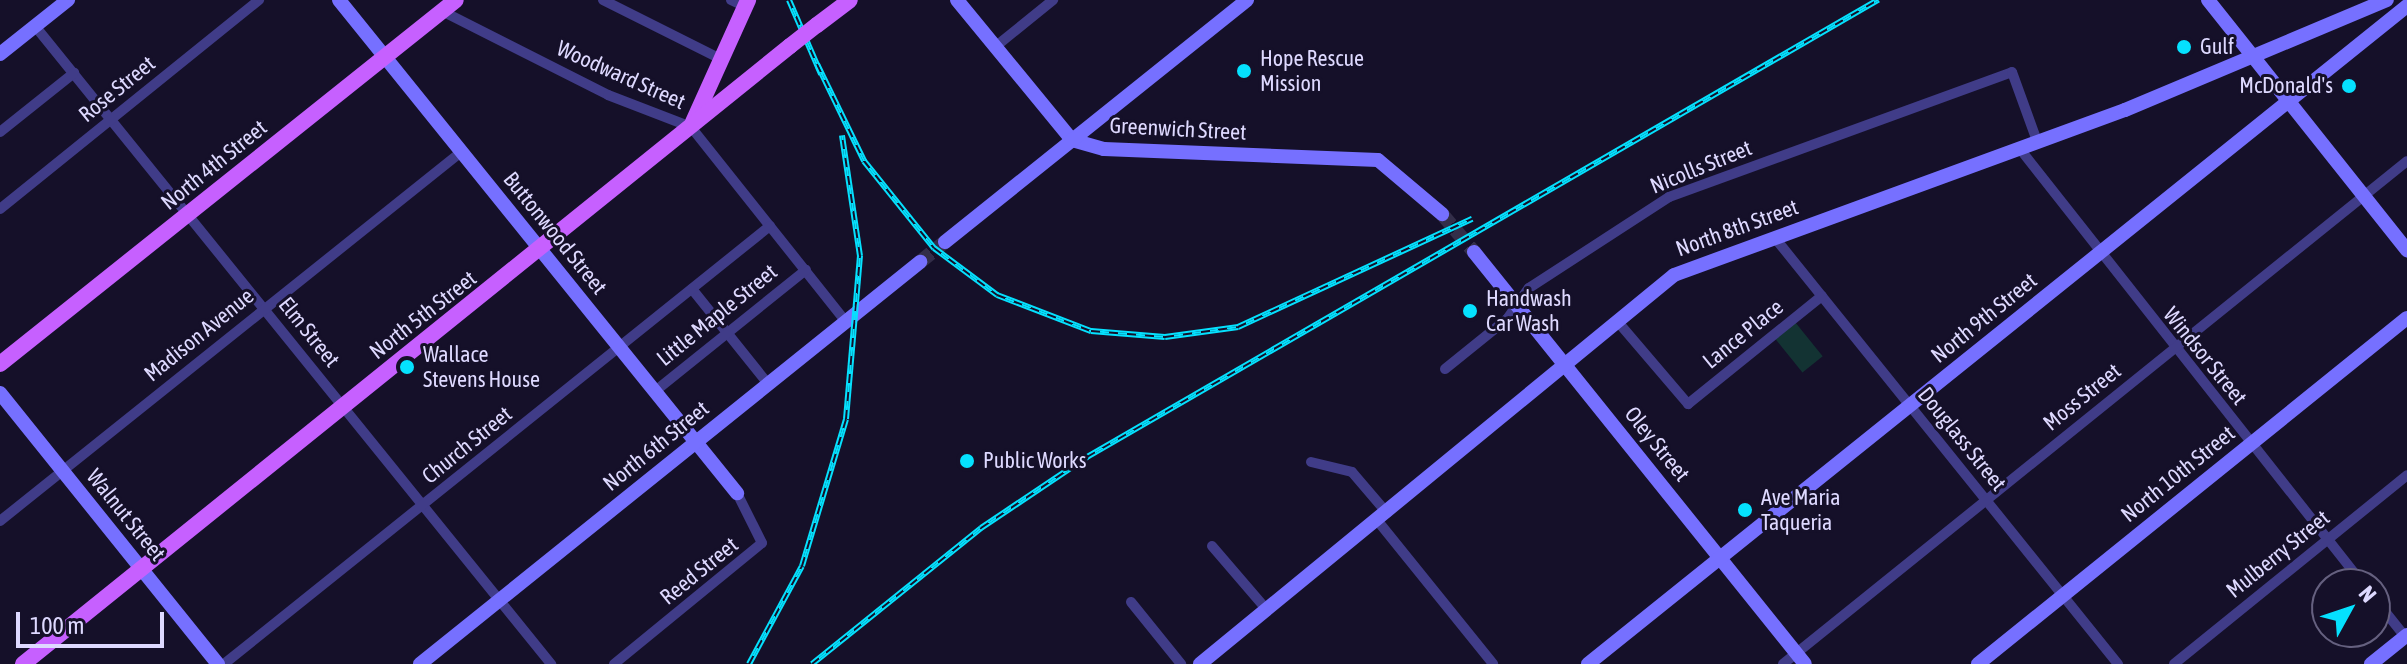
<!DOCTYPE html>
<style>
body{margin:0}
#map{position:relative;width:2407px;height:664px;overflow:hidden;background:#151029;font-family:"Asap Condensed",sans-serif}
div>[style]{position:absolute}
.green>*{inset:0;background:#133333;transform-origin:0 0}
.secondary-tunnel>*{height:14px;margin-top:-7px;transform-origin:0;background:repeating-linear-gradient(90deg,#332e49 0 14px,transparent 0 21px)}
.street>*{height:10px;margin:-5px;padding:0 5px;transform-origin:5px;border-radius:5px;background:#403c88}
.secondary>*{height:14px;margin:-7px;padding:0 7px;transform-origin:7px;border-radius:7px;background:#7670ff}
.primary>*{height:16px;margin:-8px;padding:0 8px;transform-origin:8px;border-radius:8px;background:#c660ff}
.rail>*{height:6px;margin-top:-3px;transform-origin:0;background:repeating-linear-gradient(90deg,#151029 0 9px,#05e1fe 0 18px);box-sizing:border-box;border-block:2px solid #05e1fe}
.primary-bridge>*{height:16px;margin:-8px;padding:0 8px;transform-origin:8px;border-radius:8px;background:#c660ff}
.dots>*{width:22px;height:22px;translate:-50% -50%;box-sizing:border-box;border:4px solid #151029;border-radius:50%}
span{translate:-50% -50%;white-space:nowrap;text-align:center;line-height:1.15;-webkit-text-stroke:6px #151029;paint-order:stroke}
.poi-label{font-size:22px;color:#ded9ff}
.left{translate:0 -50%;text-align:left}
.right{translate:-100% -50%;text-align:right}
.street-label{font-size:22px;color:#ded9ff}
.north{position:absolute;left:2311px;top:568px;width:80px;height:80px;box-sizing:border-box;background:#151029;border:2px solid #65607f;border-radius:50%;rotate:50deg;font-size:22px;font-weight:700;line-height:32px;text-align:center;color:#ded9ff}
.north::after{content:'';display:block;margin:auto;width:28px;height:36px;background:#05e1fe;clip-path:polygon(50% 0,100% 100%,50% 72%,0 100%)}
.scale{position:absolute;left:16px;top:612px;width:148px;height:36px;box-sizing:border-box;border:4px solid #ded9ff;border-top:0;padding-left:10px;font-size:24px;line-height:28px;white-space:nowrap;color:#ded9ff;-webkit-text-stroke:6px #151029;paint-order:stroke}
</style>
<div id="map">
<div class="green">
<i style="left:1795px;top:322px;width:44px;height:26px;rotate:51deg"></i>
</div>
<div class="secondary-tunnel">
<i style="left:1442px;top:214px;width:50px;rotate:49.9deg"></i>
<i style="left:920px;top:262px;width:32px;rotate:-39deg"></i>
</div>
<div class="street">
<i style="left:603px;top:0;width:132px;rotate:26.6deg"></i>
<i style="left:731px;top:0;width:17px;rotate:25deg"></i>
<i style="left:442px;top:11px;width:186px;rotate:26.8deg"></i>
<i style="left:608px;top:95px;width:89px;rotate:21.1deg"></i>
<i style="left:691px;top:127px;width:249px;rotate:51.5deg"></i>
<i style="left:35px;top:26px;width:821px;rotate:51.03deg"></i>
<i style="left:995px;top:47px;width:75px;rotate:-39deg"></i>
<i style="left:0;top:132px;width:95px;rotate:-38.6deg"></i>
<i style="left:2020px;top:149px;width:554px;rotate:51.74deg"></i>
<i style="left:0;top:209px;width:333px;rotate:-38.9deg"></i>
<i style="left:1775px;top:238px;width:547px;rotate:51.16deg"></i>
<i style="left:692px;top:289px;width:122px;rotate:51.3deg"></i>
<i style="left:1618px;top:322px;width:108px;rotate:49.5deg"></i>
<i style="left:1688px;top:404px;width:172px;rotate:-38.9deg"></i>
<i style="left:1445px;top:369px;width:80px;rotate:-38.9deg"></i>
<i style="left:1507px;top:319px;width:38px;rotate:-55deg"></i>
<i style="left:1529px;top:288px;width:167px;rotate:-33deg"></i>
<i style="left:1669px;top:197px;width:365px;rotate:-20deg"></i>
<i style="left:2012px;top:72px;width:73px;rotate:70.1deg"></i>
<i style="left:654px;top:392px;width:195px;rotate:-38.8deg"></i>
<i style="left:1311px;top:462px;width:42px;rotate:13.7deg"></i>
<i style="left:1352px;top:472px;width:54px;rotate:49.5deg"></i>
<i style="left:1377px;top:520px;width:185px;rotate:51.1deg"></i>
<i style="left:0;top:521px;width:590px;rotate:-38.67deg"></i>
<i style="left:1212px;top:546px;width:84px;rotate:49.3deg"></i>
<i style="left:2375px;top:599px;width:51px;rotate:51.3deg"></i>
<i style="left:1131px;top:602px;width:80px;rotate:51.1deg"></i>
<i style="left:224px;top:664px;width:700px;rotate:-38.74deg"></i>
<i style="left:614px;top:664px;width:191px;rotate:-39.3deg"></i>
<i style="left:762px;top:543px;width:56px;rotate:-116.6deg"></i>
<i style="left:1783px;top:664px;width:801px;rotate:-38.87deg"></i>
<i style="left:2174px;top:664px;width:300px;rotate:-39deg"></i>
</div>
<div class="secondary">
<i style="left:339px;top:0;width:634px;rotate:51.09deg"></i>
<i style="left:957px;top:0;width:181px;rotate:50.6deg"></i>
<i style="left:1072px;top:140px;width:33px;rotate:16deg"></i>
<i style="left:1104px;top:149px;width:274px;rotate:2.3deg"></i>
<i style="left:1378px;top:160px;width:84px;rotate:40.2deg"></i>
<i style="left:2208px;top:0;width:320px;rotate:51.5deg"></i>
<i style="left:0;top:54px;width:87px;rotate:-38.5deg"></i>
<i style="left:945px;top:242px;width:387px;rotate:-38.7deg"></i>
<i style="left:1474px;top:252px;width:528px;rotate:51.22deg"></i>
<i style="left:0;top:393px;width:348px;rotate:51.2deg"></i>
<i style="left:420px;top:664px;width:642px;rotate:-38.8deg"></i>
<i style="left:1200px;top:664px;width:613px;rotate:-39.37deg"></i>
<i style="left:1674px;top:275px;width:480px;rotate:-20.1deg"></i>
<i style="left:2125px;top:110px;width:284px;rotate:-22.8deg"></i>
<i style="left:1588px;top:664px;width:1051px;rotate:-38.78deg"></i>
<i style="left:1978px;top:664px;width:551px;rotate:-38.89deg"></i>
<i style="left:2371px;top:664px;width:46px;rotate:-38.9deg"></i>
</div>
<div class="primary">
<i style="left:817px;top:25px;width:41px;rotate:-37.1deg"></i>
<i style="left:693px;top:122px;width:134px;rotate:-65.7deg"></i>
<i style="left:0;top:364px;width:583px;rotate:-38.6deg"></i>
<i style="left:23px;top:664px;width:985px;rotate:-38.86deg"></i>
</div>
<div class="rail">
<i style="left:789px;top:0;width:81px;rotate:66.6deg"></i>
<i style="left:817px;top:64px;width:108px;rotate:64.1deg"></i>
<i style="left:864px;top:161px;width:112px;rotate:51.2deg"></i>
<i style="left:934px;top:248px;width:79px;rotate:36.7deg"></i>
<i style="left:997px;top:295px;width:101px;rotate:21deg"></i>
<i style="left:1091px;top:331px;width:74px;rotate:4.6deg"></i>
<i style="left:1165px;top:337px;width:74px;rotate:-7.8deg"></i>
<i style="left:1238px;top:327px;width:258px;rotate:-24.8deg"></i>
<i style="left:749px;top:664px;width:111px;rotate:-61.6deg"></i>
<i style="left:802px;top:566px;width:153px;rotate:-73.3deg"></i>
<i style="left:846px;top:419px;width:164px;rotate:-85.1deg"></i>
<i style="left:860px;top:256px;width:122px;rotate:-98.5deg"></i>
<i style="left:812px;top:664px;width:217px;rotate:-38.8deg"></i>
<i style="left:981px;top:528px;width:128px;rotate:-33.8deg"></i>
<i style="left:1087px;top:457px;width:914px;rotate:-30.02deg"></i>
</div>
<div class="primary-bridge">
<i style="left:790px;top:46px;width:34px;rotate:-38deg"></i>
</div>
<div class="dots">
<i style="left:2184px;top:47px;background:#05e1fe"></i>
<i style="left:1244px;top:71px;background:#05e1fe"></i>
<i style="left:2349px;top:86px;background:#05e1fe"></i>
<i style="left:1470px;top:311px;background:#05e1fe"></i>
<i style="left:407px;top:367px;background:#05e1fe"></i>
<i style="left:967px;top:461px;background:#05e1fe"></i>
<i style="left:1745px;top:510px;background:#05e1fe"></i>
</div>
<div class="poi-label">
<span class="left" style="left:2200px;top:47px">Gulf</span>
<span class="left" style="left:1260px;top:71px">Hope Rescue<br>Mission</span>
<span class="right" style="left:2333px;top:86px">McDonald's</span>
<span class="left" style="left:1486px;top:311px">Handwash<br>Car Wash</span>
<span class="left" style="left:423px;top:367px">Wallace<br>Stevens House</span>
<span class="left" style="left:983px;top:461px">Public Works</span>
<span class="left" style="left:1761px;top:510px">Ave Maria<br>Taqueria</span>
</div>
<div class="street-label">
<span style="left:621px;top:75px;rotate:24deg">Woodward Street</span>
<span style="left:117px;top:89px;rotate:-39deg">Rose Street</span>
<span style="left:1178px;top:129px;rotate:3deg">Greenwich Street</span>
<span style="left:214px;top:165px;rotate:-39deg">North 4th Street</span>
<span style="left:1701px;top:167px;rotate:-22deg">Nicolls Street</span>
<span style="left:1737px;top:228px;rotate:-20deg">North 8th Street</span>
<span style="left:555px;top:233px;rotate:51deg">Buttonwood Street</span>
<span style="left:423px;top:315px;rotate:-38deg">North 5th Street</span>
<span style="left:717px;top:315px;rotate:-39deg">Little Maple Street</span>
<span style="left:1984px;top:318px;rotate:-39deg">North 9th Street</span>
<span style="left:309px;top:332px;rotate:51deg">Elm Street</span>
<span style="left:1743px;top:334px;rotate:-39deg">Lance Place</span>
<span style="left:199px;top:335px;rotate:-39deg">Madison Avenue</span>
<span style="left:2205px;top:356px;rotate:51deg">Windsor Street</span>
<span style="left:2082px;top:397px;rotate:-39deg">Moss Street</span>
<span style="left:1962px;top:439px;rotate:51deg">Douglass Street</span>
<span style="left:1657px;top:444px;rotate:51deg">Oley Street</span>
<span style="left:467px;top:445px;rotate:-39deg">Church Street</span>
<span style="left:656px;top:446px;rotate:-39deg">North 6th Street</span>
<span style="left:2178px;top:474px;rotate:-39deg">North 10th Street</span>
<span style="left:126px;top:515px;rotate:51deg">Walnut Street</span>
<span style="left:2278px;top:554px;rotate:-39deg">Mulberry Street</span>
<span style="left:699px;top:571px;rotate:-39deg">Reed Street</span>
</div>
<div class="north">N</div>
<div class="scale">100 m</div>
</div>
